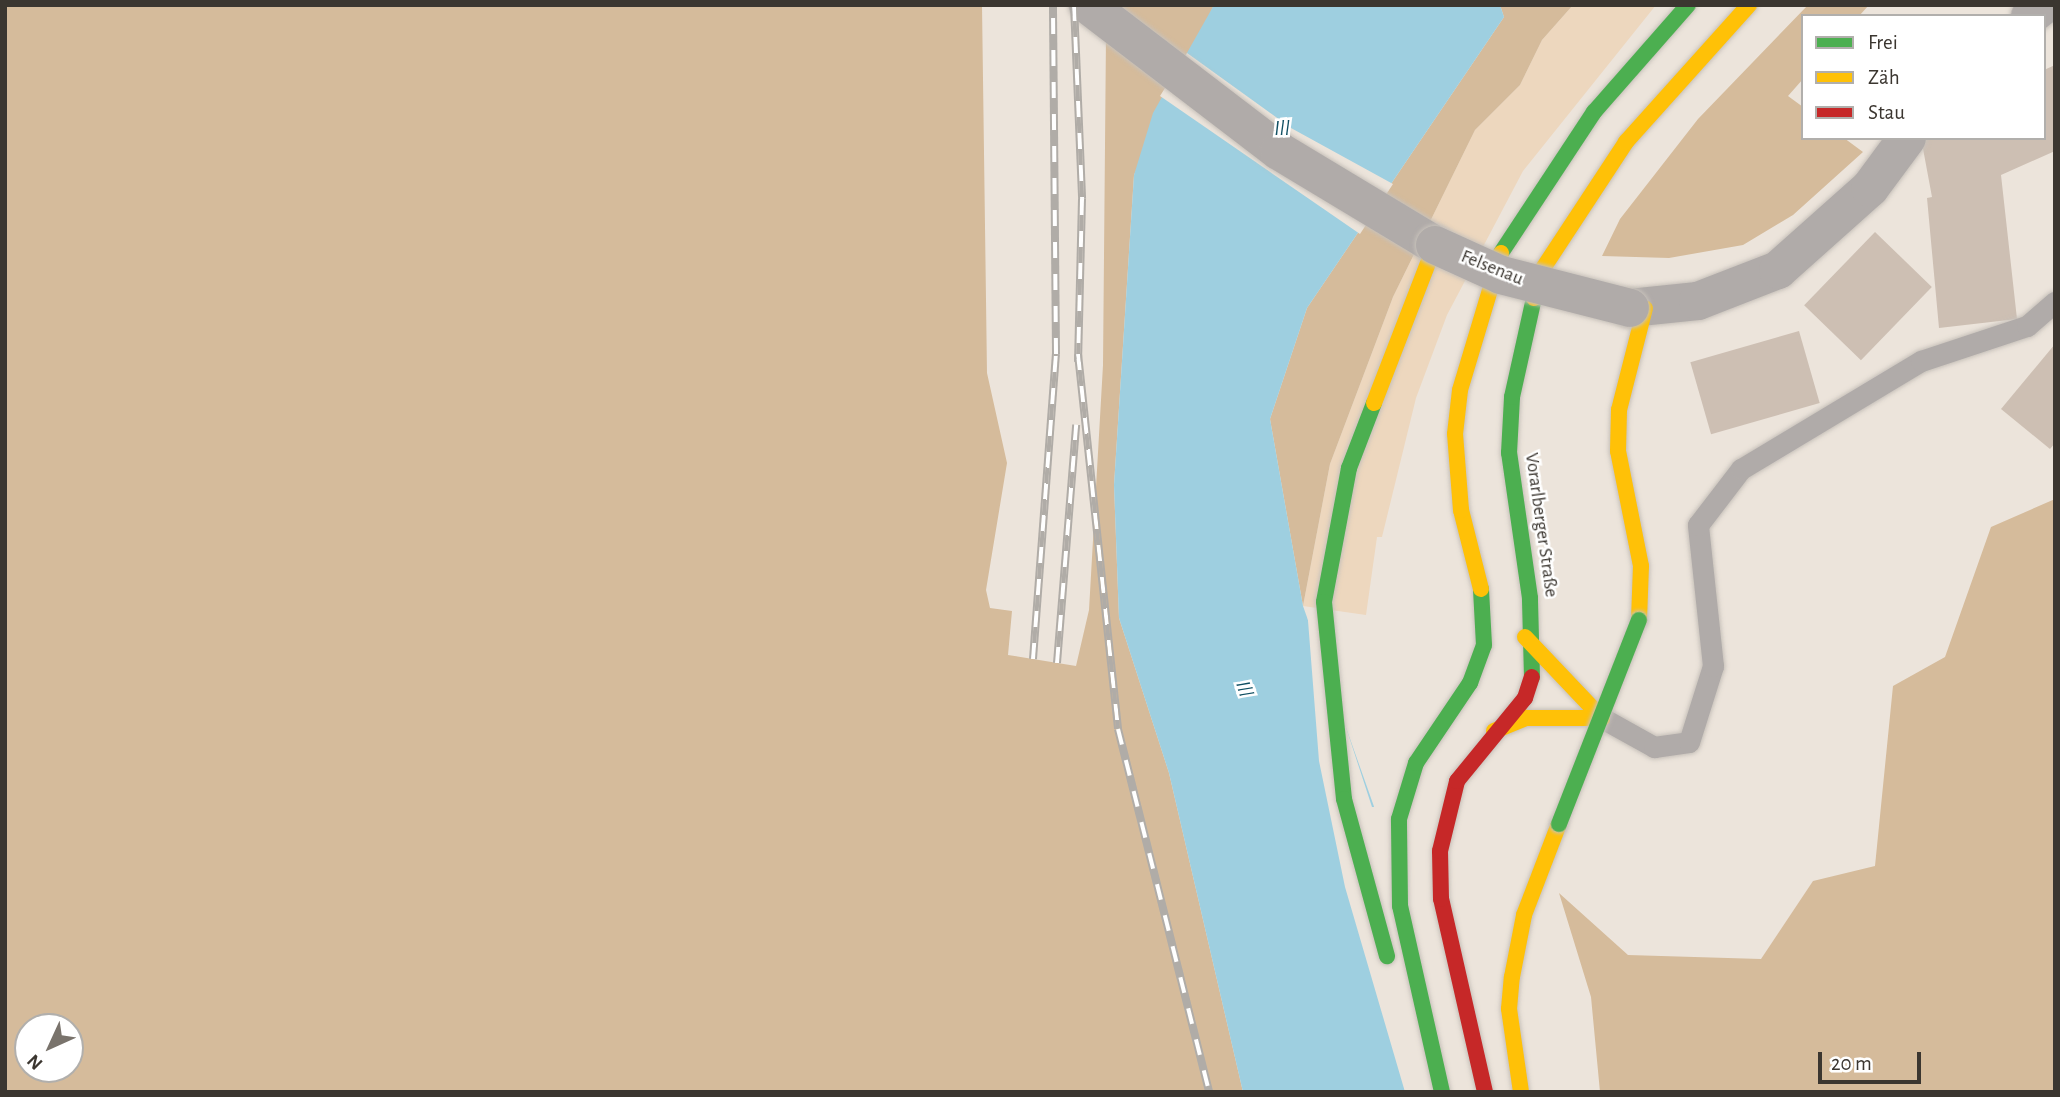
<!DOCTYPE html>
<meta charset="utf-8">
<style>
body{margin:0}
#map{position:relative;width:2060px;height:1097px;overflow:hidden;background:#ece4db;font-family:"Alegreya Sans",sans-serif}
div>[style]{position:absolute}
.green>*{inset:0;background:#edd7be}
.forest>*{inset:0;background:#d5bb9b}
.water>*{inset:0;background:#9ecfe0}
.pier>*{inset:0;background:#ece4db}
.building>*{inset:0;background:#cdbfb3;transform-origin:0 0}
.roads{filter:drop-shadow(0 0 2px #c7c1ba) drop-shadow(0 0 2px #c7c1ba)}
.lane>*{height:21px;margin:-10.5px;padding:0 10.5px;transform-origin:10.5px;border-radius:10.5px;background:#b0aba9}
.street>*{height:38px;margin:-19px;padding:0 19px;transform-origin:19px;border-radius:19px;background:#b0aba9}
.fast>*{height:16px;margin:-8px;padding:0 8px;transform-origin:8px;border-radius:8px;background:#4caf50}
.slow>*{height:16px;margin:-8px;padding:0 8px;transform-origin:8px;border-radius:8px;background:#ffc107}
.jam>*{height:16px;margin:-8px;padding:0 8px;transform-origin:8px;border-radius:8px;background:#c62828}
.rail>*{height:8px;margin-top:-4px;transform-origin:0;background:repeating-linear-gradient(90deg,#fff 0 16px,#b0aca7 0 32px);box-sizing:border-box;border-block:2px solid #b0aca7}
.bridges{filter:drop-shadow(0 0 2px #c7c1ba) drop-shadow(0 0 2px #c7c1ba)}
.street-bridge>*{height:38px;margin:-19px;padding:0 19px;transform-origin:19px;border-radius:19px;background:#b0aba9}
.fast-bridge>*{height:16px;margin:-8px;padding:0 8px;transform-origin:8px;border-radius:8px;background:#4caf50}
span{translate:-50% -50%;white-space:nowrap;text-align:center;line-height:1.15;-webkit-text-stroke:5px #fff;paint-order:stroke}
.street-label{font-size:19px;color:#3b3630}
.water-label{font-size:21px;color:#104f62;font-style:italic}
.frame{position:absolute;inset:0;border:7px solid #3b3630;pointer-events:none}
.legend{position:absolute;left:1801px;top:14px;width:245px;height:126px;box-sizing:border-box;background:#fff;border:2px solid #b1afac;margin:0;padding:9px 12px;list-style:none;font-size:21px;color:#3b3630}
.legend li{display:flex;align-items:center;gap:14px;height:35px}
.legend b{width:35px;border:2px solid #b1afac}
.north{position:absolute;left:14px;top:1013px;width:70px;height:70px;box-sizing:border-box;background:#fff;border:2px solid #b1afac;border-radius:50%;rotate:225deg;font-size:19px;font-weight:700;line-height:28px;text-align:center;color:#3b3630}
.north::after{content:'';display:block;margin:auto;width:24px;height:32px;background:#79736c;clip-path:polygon(50% 0,100% 100%,50% 72%,0 100%)}
.scale{position:absolute;left:1818px;top:1052px;width:103px;height:32px;box-sizing:border-box;border:4px solid #3b3630;border-top:0;padding-left:9px;font-size:21px;line-height:24px;white-space:nowrap;color:#3b3630;-webkit-text-stroke:5px #fff;paint-order:stroke}
</style>
<div id="map">
<div class="green">
<i style="clip-path:polygon(1573px 5px,1656px 5px,1523px 171px,1447px 315px,1416px 398px,1382px 537px,1377px 537px,1366px 615px,1303px 606px,1330px 464px,1393px 297px,1475px 130px,1520px 85px,1542px 40px)"></i>
</div>
<div class="forest">
<i style="clip-path:polygon(evenodd,5px 5px,982px 5px,987px 373px,1007px 463px,986px 590px,990px 608px,1012px 611px,1008px 655px,1076px 666px,1089px 610px,1103px 365px,1106px 35px,1114px 5px,1214px 5px,1134px 175px,1114px 485px,1119px 618px,1169px 773px,1243px 1092px,5px 1092px,5px 5px,28px 1027px,70px 1027px,70px 1069px,28px 1069px,28px 1027px)"></i>
<i style="clip-path:polygon(1500px 5px,1573px 5px,1542px 40px,1520px 85px,1475px 130px,1393px 297px,1330px 464px,1303px 606px,1270px 419px,1307px 308px,1504px 17px)"></i>
<i style="clip-path:polygon(1808px 5px,1869px 5px,1859px 16px,1803px 16px,1803px 79px,1788px 96px,1803px 107px,1803px 138px,1844px 138px,1863px 152px,1793px 215px,1743px 245px,1669px 258px,1602px 256px,1620px 219px,1698px 119px)"></i>
<i style="clip-path:polygon(2055px 499px,2055px 1092px,1600px 1092px,1591px 997px,1559px 893px,1628px 955px,1761px 959px,1813px 881px,1875px 866px,1893px 686px,1945px 657px,1991px 527px)"></i>
</div>
<div class="water">
<i style="clip-path:polygon(1214px 5px,1500px 5px,1504px 17px,1307px 308px,1270px 419px,1303px 606px,1475px 1092px,1243px 1092px,1169px 773px,1119px 618px,1114px 485px,1134px 175px,1153px 113px)"></i>
</div>
<div class="pier">
<i style="clip-path:polygon(1187px 53px,1291px 128px,1393px 184px,1360px 234px,1160px 96px)"></i>
<i style="clip-path:polygon(1307px 608px,1372px 807px,1378px 807px,1478px 1092px,1405px 1092px,1345px 887px,1319px 761px)"></i>
</div>
<div class="building">
<i style="clip-path:polygon(2055px 65px,2055px 151px,2001px 175px,2017px 319px,1939px 328px,1927px 198px,1932px 197px,1921px 138px,2044px 138px,2044px 70px)"></i>
<i style="left:1875px;top:232px;width:79px;height:102px;rotate:44deg"></i>
<i style="left:1799px;top:331px;width:75px;height:113px;rotate:74deg"></i>
<i style="clip-path:polygon(2055px 344px,2055px 443px,2050px 449px,2001px 409px)"></i>
</div>
<div class="roads">
<div class="lane">
<i style="left:1602px;top:718px;width:60px;rotate:29.1deg"></i>
<i style="left:1654px;top:747px;width:35px;rotate:-8deg"></i>
<i style="left:1689px;top:742px;width:80px;rotate:-72.5deg"></i>
<i style="left:1713px;top:666px;width:142px;rotate:-96.1deg"></i>
<i style="left:1698px;top:525px;width:71px;rotate:-52.5deg"></i>
<i style="left:1741px;top:469px;width:210px;rotate:-31deg"></i>
<i style="left:1921px;top:361px;width:112px;rotate:-18.3deg"></i>
<i style="left:2027px;top:326px;width:37px;rotate:-41deg"></i>
</div>
<div class="street">
<i style="left:1088px;top:5px;width:240px;rotate:37.4deg"></i>
<i style="left:1279px;top:151px;width:182px;rotate:31.1deg"></i>
<i style="left:2030px;top:16px;width:18px;rotate:-38deg"></i>
<i style="left:1630px;top:308px;width:68px;rotate:-5.9deg"></i>
<i style="left:1698px;top:301px;width:86px;rotate:-21.2deg"></i>
<i style="left:1778px;top:270px;width:123px;rotate:-41.7deg"></i>
<i style="left:1870px;top:188px;width:62px;rotate:-53.5deg"></i>
</div>
<div class="fast">
<i style="left:1501px;top:253px;width:169px;rotate:-56.6deg"></i>
<i style="left:1594px;top:112px;width:142px;rotate:-48.7deg"></i>
<i style="left:1374px;top:403px;width:70px;rotate:111deg"></i>
<i style="left:1349px;top:468px;width:136px;rotate:100.6deg"></i>
<i style="left:1324px;top:602px;width:198px;rotate:84.2deg"></i>
<i style="left:1344px;top:799px;width:163px;rotate:74.7deg"></i>
<i style="left:1532px;top:677px;width:79px;rotate:-91.5deg"></i>
<i style="left:1530px;top:598px;width:147px;rotate:-98.2deg"></i>
<i style="left:1509px;top:453px;width:56px;rotate:-86.9deg"></i>
<i style="left:1512px;top:397px;width:101px;rotate:-77.5deg"></i>
<i style="left:1442px;top:1092px;width:191px;rotate:-102.7deg"></i>
<i style="left:1400px;top:906px;width:87px;rotate:-90.7deg"></i>
<i style="left:1399px;top:819px;width:59px;rotate:-73.1deg"></i>
<i style="left:1416px;top:763px;width:97px;rotate:-56deg"></i>
<i style="left:1470px;top:683px;width:40px;rotate:-69.8deg"></i>
<i style="left:1484px;top:645px;width:56px;rotate:-93.1deg"></i>
</div>
<div class="slow">
<i style="left:1534px;top:298px;width:26px;rotate:-77deg"></i>
<i style="left:1540px;top:273px;width:157px;rotate:-56.7deg"></i>
<i style="left:1626px;top:142px;width:184px;rotate:-48.1deg"></i>
<i style="left:1374px;top:403px;width:169px;rotate:-68.9deg"></i>
<i style="left:1481px;top:589px;width:81px;rotate:-104.2deg"></i>
<i style="left:1461px;top:510px;width:76px;rotate:-94.5deg"></i>
<i style="left:1455px;top:434px;width:44px;rotate:-83.5deg"></i>
<i style="left:1460px;top:390px;width:143px;rotate:-73.3deg"></i>
<i style="left:1639px;top:620px;width:54px;rotate:-87.9deg"></i>
<i style="left:1641px;top:566px;width:117px;rotate:-101.3deg"></i>
<i style="left:1618px;top:451px;width:41px;rotate:-88.6deg"></i>
<i style="left:1619px;top:410px;width:105px;rotate:-75.7deg"></i>
<i style="left:1525px;top:637px;width:112px;rotate:46.5deg"></i>
<i style="left:1494px;top:731px;width:35px;rotate:-22deg"></i>
<i style="left:1527px;top:718px;width:75px"></i>
<i style="left:1521px;top:1092px;width:84px;rotate:-98.2deg"></i>
<i style="left:1509px;top:1009px;width:32px;rotate:-85deg"></i>
<i style="left:1512px;top:977px;width:63px;rotate:-79deg"></i>
<i style="left:1524px;top:915px;width:97px;rotate:-69deg"></i>
</div>
<div class="jam">
<i style="left:1485px;top:1092px;width:198px;rotate:-102.8deg"></i>
<i style="left:1441px;top:899px;width:48px;rotate:-91.2deg"></i>
<i style="left:1440px;top:851px;width:72px;rotate:-76.3deg"></i>
<i style="left:1457px;top:781px;width:107px;rotate:-50.7deg"></i>
<i style="left:1525px;top:698px;width:22px;rotate:-72deg"></i>
</div>
</div>
<div class="rail">
<i style="left:1074px;top:5px;width:194px;rotate:87.6deg"></i>
<i style="left:1082px;top:199px;width:163px;rotate:91.4deg"></i>
<i style="left:1078px;top:354px;width:377px;rotate:83.9deg"></i>
<i style="left:1118px;top:729px;width:374px;rotate:75.9deg"></i>
<i style="left:1033px;top:659px;width:306px;rotate:-85.7deg"></i>
<i style="left:1056px;top:354px;width:349px;rotate:-90.5deg"></i>
<i style="left:1057px;top:663px;width:239px;rotate:-85.4deg"></i>
</div>
<div class="bridges">
<div class="street-bridge">
<i style="left:1435px;top:245px;width:72px;rotate:24.4deg"></i>
<i style="left:1501px;top:275px;width:133px;rotate:14.3deg"></i>
</div>
<div class="fast-bridge">
<i style="left:1559px;top:824px;width:219px;rotate:-68.6deg"></i>
</div>
</div>
<div class="street-label">
<span style="left:1492px;top:268px;rotate:22deg">Felsenau</span>
<span style="left:1541px;top:525px;rotate:82deg">Vorarlberger Straße</span>
</div>
<div class="water-label">
<span style="left:1282px;top:129px">Ill</span>
<span style="left:1244px;top:689px;rotate:73deg">Ill</span>
</div>
<div class="frame"></div>
<ul class="legend">
<li><b style="height:9px;background:#4caf50"></b>Frei</li>
<li><b style="height:9px;background:#ffc107"></b>Zäh</li>
<li><b style="height:9px;background:#c62828"></b>Stau</li>
</ul>
<div class="north">N</div>
<div class="scale">20 m</div>
</div>
